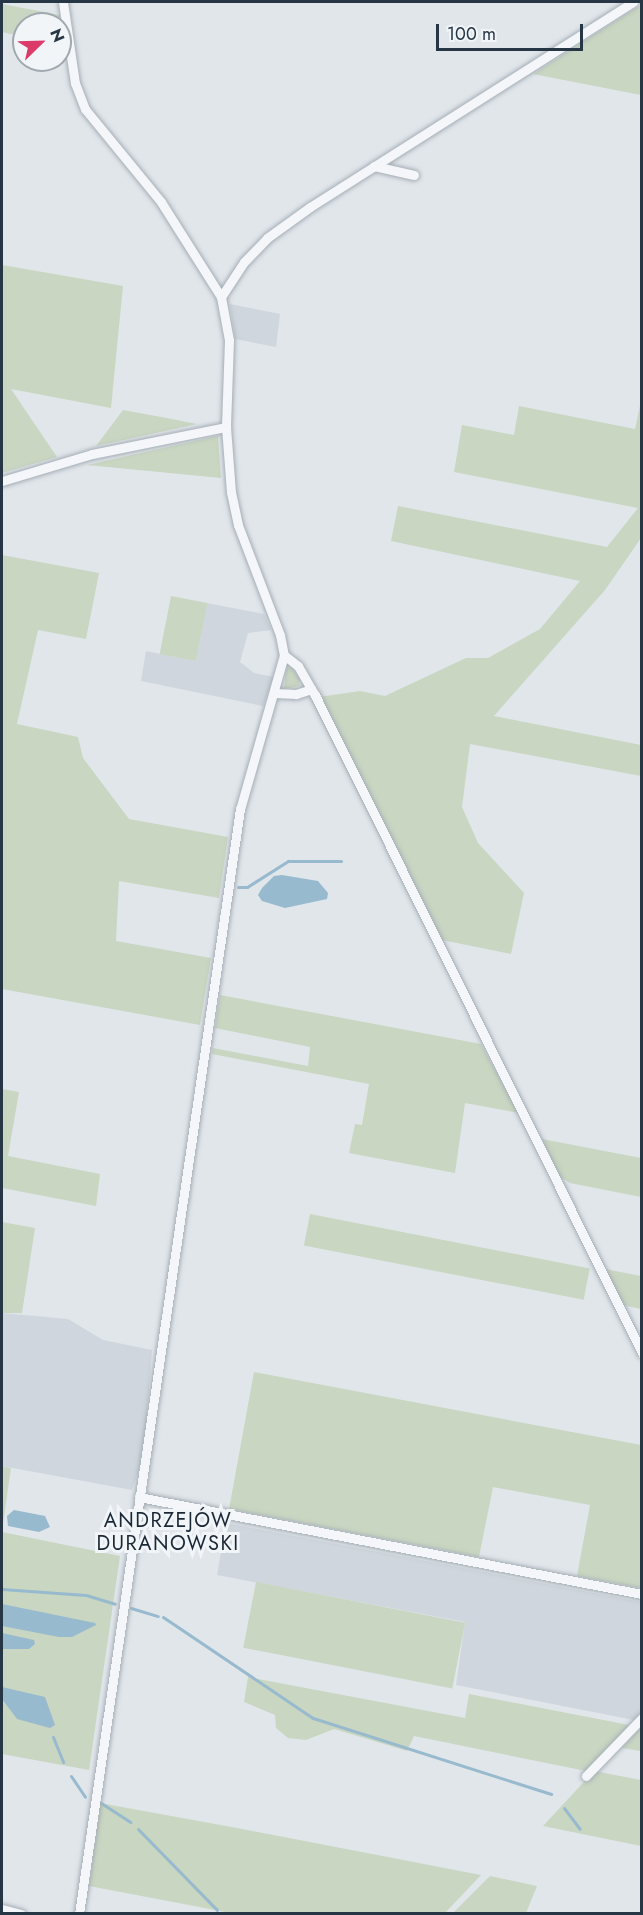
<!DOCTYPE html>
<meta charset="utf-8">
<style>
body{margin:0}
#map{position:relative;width:643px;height:1915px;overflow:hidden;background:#e1e6eb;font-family:Jost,sans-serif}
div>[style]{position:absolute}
.built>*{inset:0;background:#cfd6dd}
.green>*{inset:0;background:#c9d6c1;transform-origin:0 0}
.water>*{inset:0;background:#98bace}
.stream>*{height:3px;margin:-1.5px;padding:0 1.5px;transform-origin:1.5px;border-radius:1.5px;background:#98bace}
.roads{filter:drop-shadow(0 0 2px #a5aeb6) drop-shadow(0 0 2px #a5aeb6)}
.street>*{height:9px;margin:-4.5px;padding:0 4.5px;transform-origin:4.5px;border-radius:4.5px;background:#f4f6f9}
span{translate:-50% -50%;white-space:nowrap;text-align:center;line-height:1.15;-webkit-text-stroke:6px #f1f5f8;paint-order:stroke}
.quarter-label{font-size:20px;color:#1a2735;letter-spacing:1.5px}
.frame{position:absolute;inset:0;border:3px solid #273645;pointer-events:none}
.north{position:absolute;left:12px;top:12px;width:60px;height:60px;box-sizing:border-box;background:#f1f5f8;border:2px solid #a0a9b0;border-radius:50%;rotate:67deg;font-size:16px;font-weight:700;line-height:24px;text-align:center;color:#273645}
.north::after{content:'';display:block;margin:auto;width:21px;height:27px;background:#dc3a68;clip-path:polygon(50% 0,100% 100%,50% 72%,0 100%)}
.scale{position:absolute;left:436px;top:24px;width:147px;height:27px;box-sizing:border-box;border:3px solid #273645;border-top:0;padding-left:8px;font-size:18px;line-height:21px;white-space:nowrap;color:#273645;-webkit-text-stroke:4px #f1f5f8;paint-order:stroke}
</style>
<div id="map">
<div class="built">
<i style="clip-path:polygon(230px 304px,280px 314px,276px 347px,235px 339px)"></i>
<i style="clip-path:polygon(207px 603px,264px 614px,271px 630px,248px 633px,240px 662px,254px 673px,274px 677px,263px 706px,141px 681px,146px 651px,196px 661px)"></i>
<i style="clip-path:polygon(2px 1313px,68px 1319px,103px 1340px,152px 1350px,144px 1453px,132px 1490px,2px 1466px)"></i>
<i style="clip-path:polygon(226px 1523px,641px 1602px,641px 1713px,634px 1720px,456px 1685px,465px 1622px,217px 1575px)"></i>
</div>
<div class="green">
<i style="clip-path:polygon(2px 4px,60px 15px,63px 44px,60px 24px,24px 24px,24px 37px,2px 32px)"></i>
<i style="clip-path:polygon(641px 5px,641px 95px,533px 74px,606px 27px)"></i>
<i style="clip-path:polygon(2px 265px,123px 286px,111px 408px,11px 389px,57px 457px,2px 473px)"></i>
<i style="clip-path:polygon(641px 401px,641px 538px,605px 590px,494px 716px,641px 745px,641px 776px,470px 744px,462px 807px,478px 843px,524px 893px,511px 954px,442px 940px,319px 697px,360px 691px,385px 696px,466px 658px,488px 658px,540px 629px,580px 581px,391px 541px,398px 506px,607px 547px,638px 508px,454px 472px,462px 425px,514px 435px,519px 406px,635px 429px)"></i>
<i style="clip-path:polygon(123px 410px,172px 419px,197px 424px,96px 446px)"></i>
<i style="clip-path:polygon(218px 436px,221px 478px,87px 465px,217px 436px)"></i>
<i style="clip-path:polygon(2px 555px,99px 573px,86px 639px,38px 630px,17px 724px,78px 737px,83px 758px,129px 819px,228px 837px,219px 898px,119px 881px,116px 941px,211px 958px,200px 1025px,2px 989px)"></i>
<i style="left:171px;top:596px;width:37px;height:59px;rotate:11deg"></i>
<i style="clip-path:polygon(291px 667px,300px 679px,299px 686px,284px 689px,286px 669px)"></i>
<i style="clip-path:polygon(220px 995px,481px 1044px,519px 1113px,465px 1103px,455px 1173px,349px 1153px,355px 1124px,362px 1125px,369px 1084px,212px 1054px,213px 1048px,308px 1066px,310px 1047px,215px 1028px)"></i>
<i style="clip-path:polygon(2px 1089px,19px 1092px,8px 1156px,100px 1174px,96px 1206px,2px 1188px)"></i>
<i style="clip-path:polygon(542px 1139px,641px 1158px,641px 1197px,570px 1183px,559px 1176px)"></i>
<i style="left:310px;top:1214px;width:285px;height:32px;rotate:11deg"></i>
<i style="clip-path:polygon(2px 1222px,35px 1228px,22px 1313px,2px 1313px)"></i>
<i style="clip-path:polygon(605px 1269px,641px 1276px,641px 1309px,622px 1305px)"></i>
<i style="clip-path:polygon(254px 1372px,641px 1445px,641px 1588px,577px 1576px,590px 1505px,493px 1487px,479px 1557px,229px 1509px)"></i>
<i style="clip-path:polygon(2px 1466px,11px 1468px,2px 1531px)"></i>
<i style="clip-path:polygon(2px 1532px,120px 1556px,89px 1770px,2px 1754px)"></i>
<i style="left:256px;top:1582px;width:213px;height:67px;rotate:11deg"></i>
<i style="clip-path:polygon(248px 1677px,465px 1718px,469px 1694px,629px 1725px,586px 1771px,414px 1736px,407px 1751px,334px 1729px,306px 1740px,288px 1738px,276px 1728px,275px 1715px,244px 1702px)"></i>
<i style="clip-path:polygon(641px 1727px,641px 1751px,622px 1748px)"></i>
<i style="clip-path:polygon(594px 1771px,641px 1780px,641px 1846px,543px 1826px)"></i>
<i style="clip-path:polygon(100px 1803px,237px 1828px,481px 1875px,445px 1913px,231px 1913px,89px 1886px)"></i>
<i style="clip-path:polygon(490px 1876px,537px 1886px,526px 1913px,453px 1913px)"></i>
</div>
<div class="water">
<i style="clip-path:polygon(282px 875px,318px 881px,328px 893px,327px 899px,285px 908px,262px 901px,258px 895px,262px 888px,274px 876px)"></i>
<i style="clip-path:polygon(14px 1510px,45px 1516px,50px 1527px,39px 1532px,8px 1526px,7px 1516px)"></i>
<i style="clip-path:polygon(2px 1604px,95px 1623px,96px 1625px,72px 1637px,59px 1637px,2px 1626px)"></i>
<i style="clip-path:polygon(2px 1633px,34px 1640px,35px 1644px,29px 1649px,2px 1649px)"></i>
<i style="clip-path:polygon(2px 1687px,45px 1697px,55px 1725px,50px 1728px,17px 1719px,2px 1699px)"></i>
</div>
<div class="stream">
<i style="left:238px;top:887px;width:9px"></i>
<i style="left:247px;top:887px;width:49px;rotate:-32.4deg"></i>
<i style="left:288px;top:861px;width:53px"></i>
<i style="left:2px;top:1589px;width:84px;rotate:4.1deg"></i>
<i style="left:86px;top:1595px;width:30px;rotate:17deg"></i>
<i style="left:131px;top:1608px;width:28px;rotate:17deg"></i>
<i style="left:163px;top:1617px;width:181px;rotate:34deg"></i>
<i style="left:313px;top:1718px;width:250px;rotate:17.7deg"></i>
<i style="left:53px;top:1737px;width:27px;rotate:68deg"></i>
<i style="left:71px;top:1776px;width:25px;rotate:56deg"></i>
<i style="left:101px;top:1803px;width:35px;rotate:33deg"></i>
<i style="left:564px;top:1808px;width:26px;rotate:53deg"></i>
<i style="left:138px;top:1829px;width:113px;rotate:45.7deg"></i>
</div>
<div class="roads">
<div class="street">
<i style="left:63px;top:2px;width:82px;rotate:81.6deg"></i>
<i style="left:75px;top:83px;width:28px;rotate:69deg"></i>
<i style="left:85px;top:109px;width:120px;rotate:50.7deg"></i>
<i style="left:161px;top:202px;width:112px;rotate:57.7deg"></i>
<i style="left:221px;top:297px;width:44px;rotate:79.5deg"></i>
<i style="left:229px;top:340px;width:87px;rotate:92deg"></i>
<i style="left:226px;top:427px;width:65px;rotate:85.6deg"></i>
<i style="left:231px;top:492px;width:34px;rotate:78deg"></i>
<i style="left:238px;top:525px;width:118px;rotate:69.1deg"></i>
<i style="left:280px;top:635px;width:20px;rotate:79deg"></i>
<i style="left:284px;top:655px;width:160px;rotate:105.9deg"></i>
<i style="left:240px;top:809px;width:1117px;rotate:98.29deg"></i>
<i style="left:374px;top:166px;width:41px;rotate:12.7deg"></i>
<i style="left:221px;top:297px;width:42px;rotate:-56.7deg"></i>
<i style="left:244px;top:262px;width:33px;rotate:-46deg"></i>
<i style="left:267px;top:238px;width:53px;rotate:-35.8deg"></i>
<i style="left:310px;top:207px;width:383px;rotate:-32.4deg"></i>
<i style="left:2px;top:481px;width:94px;rotate:-16.7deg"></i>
<i style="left:92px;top:454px;width:137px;rotate:-11.4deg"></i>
<i style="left:284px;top:655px;width:18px;rotate:38deg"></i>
<i style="left:298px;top:666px;width:34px;rotate:60deg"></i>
<i style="left:315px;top:695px;width:735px;rotate:63.57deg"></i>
<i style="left:275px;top:693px;width:21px;rotate:3deg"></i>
<i style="left:296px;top:694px;width:16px;rotate:-18deg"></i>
<i style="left:139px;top:1497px;width:512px;rotate:10.92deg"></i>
<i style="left:586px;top:1776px;width:81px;rotate:-46deg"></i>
<i style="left:2px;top:1909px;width:20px;rotate:15deg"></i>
</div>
</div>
<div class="quarter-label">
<span style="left:168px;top:1532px">ANDRZEJÓW<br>DURANOWSKI</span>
</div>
<div class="frame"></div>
<div class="north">N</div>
<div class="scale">100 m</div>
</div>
